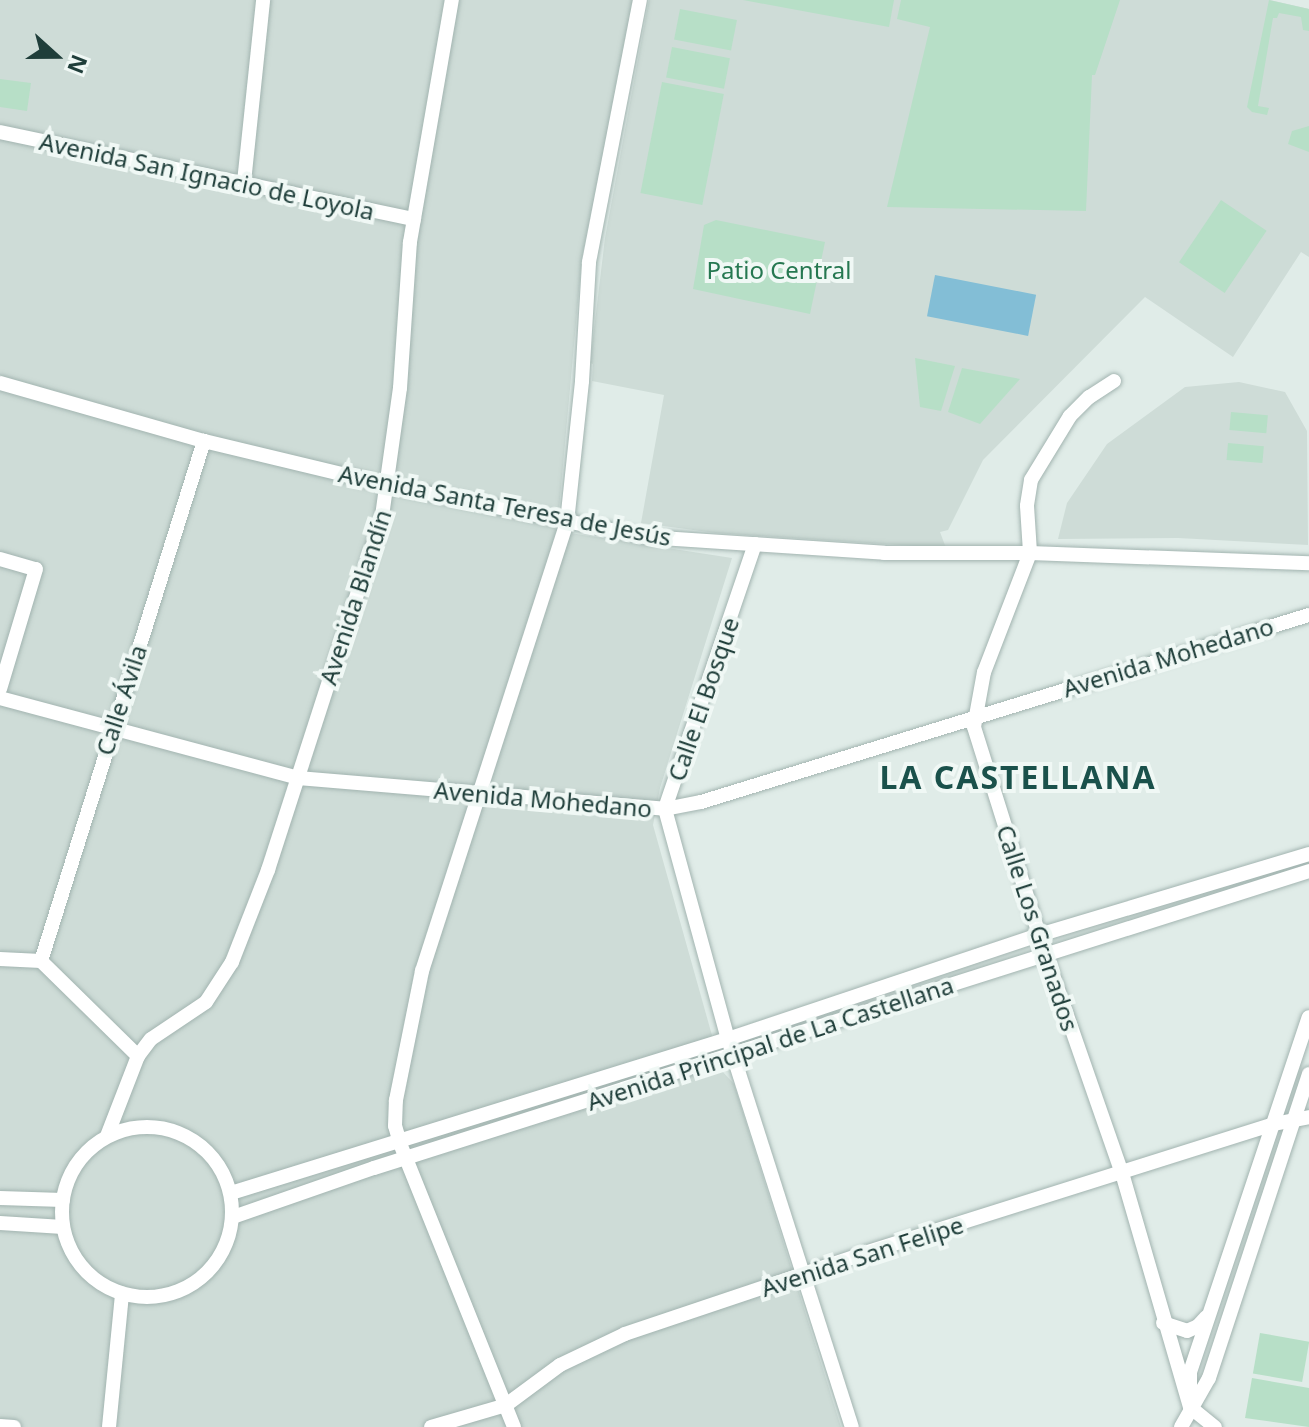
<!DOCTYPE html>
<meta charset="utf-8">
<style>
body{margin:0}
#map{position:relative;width:1309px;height:1427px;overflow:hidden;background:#e0ece8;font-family:"Noto Sans",sans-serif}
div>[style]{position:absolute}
.built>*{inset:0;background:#cedcd7}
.green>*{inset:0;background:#b7dfc7;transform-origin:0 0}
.water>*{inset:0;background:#83bed6;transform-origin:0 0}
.roads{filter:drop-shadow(0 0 2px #a2b4b0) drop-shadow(0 0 2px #a2b4b0)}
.minor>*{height:14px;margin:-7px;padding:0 7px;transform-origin:7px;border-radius:7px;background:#fff}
.minor>.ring{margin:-7px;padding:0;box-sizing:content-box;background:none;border:14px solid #fff;border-radius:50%}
span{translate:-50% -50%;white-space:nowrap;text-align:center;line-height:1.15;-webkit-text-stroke:8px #f0f8f5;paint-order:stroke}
.street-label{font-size:24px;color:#1f3e3a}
.park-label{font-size:24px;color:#267851}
.district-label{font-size:32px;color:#1a514b;font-weight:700;letter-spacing:2px}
.north{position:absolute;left:16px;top:16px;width:80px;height:80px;-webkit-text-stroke:6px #f0f8f5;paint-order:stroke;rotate:111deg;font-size:22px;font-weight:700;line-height:32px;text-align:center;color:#1f3e3a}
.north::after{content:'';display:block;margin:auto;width:28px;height:36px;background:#1f3e3a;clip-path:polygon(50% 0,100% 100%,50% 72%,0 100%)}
</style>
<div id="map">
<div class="built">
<i style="clip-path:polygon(0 0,635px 0,582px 257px,557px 531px,732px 558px,660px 788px,653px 825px,722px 1071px,734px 1084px,841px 1427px,0 1427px)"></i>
<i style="clip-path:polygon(649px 0,1270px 0,1309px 9px,1309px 257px,1301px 252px,1233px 357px,1145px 297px,983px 460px,948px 530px,940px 532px,946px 548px,716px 533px,641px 523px,664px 395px,592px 381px,593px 364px,590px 363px,605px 238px)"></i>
<i style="clip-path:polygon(1239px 382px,1285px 392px,1307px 431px,1308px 545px,1178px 538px,1058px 539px,1067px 503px,1107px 444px,1185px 387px)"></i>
</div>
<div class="green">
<i style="clip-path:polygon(743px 0,894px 0,889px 27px)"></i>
<i style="clip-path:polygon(901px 0,1120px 0,1095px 75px,1092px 75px,1086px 211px,887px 207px,930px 27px,897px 19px)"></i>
<i style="clip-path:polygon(1269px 0,1309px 9px,1309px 31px,1303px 30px,1301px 17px,1279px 13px,1277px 18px,1273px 18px,1258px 106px,1269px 108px,1267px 115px,1252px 112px,1247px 107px)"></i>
<i style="left:680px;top:9px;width:58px;height:31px;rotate:11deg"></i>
<i style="left:672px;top:47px;width:59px;height:31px;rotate:11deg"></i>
<i style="clip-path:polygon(0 79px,31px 83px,27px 111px,0 107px)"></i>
<i style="left:662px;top:82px;width:63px;height:113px;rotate:11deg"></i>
<i style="clip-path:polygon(1309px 126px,1309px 152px,1288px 144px,1292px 131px)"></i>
<i style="left:1221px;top:200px;width:55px;height:75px;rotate:34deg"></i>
<i style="clip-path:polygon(716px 220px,825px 242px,810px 314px,693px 289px,704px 225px)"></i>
<i style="clip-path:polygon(915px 358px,955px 366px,941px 411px,920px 407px)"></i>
<i style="clip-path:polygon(962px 368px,1020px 379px,980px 424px,948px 412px)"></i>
<i style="left:1231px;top:412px;width:37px;height:18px;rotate:5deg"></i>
<i style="left:1228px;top:443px;width:36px;height:17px;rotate:5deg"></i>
<i style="left:1260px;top:1333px;width:50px;height:41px;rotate:10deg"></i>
<i style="clip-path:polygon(1252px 1378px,1309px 1388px,1309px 1427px,1245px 1418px)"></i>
</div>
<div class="water">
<i style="left:935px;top:275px;width:103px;height:42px;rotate:11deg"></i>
</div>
<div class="roads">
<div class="minor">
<i style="left:0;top:132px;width:423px;rotate:11.9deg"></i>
<i style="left:244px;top:182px;width:183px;rotate:-84deg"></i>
<i style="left:1114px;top:381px;width:30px;rotate:147deg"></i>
<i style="left:1089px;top:397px;width:27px;rotate:135deg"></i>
<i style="left:1070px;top:416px;width:75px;rotate:121.4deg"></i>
<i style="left:1031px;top:480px;width:26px;rotate:99deg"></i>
<i style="left:1027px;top:506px;width:47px;rotate:86.3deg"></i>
<i style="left:1030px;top:553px;width:128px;rotate:111.1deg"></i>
<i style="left:984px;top:672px;width:56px;rotate:100.3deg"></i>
<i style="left:974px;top:727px;width:218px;rotate:72.6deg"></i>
<i style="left:1039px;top:935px;width:252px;rotate:70.8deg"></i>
<i style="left:1122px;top:1173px;width:244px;rotate:73.8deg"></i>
<i style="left:0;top:383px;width:212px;rotate:15.9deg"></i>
<i style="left:204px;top:441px;width:197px;rotate:13.5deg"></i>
<i style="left:396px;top:487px;width:255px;rotate:11.3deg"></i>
<i style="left:646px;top:537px;width:239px;rotate:3.8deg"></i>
<i style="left:884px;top:553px;width:146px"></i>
<i style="left:1030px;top:553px;width:279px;rotate:2.1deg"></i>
<i style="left:755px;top:544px;width:280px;rotate:108.8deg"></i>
<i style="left:665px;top:809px;width:238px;rotate:74.7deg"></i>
<i style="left:728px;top:1039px;width:407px;rotate:72.3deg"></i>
<i style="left:0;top:559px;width:37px;rotate:16deg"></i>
<i style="left:36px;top:569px;width:125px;rotate:106.7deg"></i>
<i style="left:0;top:698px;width:309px;rotate:15deg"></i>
<i style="left:298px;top:778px;width:368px;rotate:4.8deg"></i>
<i style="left:665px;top:809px;width:37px;rotate:-11deg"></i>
<i style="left:701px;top:802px;width:636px;rotate:-17.1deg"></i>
<i style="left:0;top:959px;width:41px;rotate:2.8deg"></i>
<i style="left:41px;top:961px;width:136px;rotate:44.4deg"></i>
<i style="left:41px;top:961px;width:545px;rotate:-72.6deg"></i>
<i class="ring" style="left:62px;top:1127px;width:156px;height:156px"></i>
<i style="left:107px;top:1136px;width:86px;rotate:-68.8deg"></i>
<i style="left:138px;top:1056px;width:21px;rotate:-53deg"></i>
<i style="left:151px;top:1039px;width:66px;rotate:-33.9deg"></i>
<i style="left:206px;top:1002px;width:48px;rotate:-57deg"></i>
<i style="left:232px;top:962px;width:99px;rotate:-68.6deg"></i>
<i style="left:268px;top:870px;width:372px;rotate:-72.1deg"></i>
<i style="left:382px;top:516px;width:129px;rotate:-82deg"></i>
<i style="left:400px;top:388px;width:146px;rotate:-86.1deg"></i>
<i style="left:410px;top:242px;width:246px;rotate:-80.2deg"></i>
<i style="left:231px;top:1193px;width:520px;rotate:-17.22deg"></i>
<i style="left:728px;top:1039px;width:328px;rotate:-18.5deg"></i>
<i style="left:1039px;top:935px;width:282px;rotate:-16.7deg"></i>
<i style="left:0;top:1198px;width:63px;rotate:1.8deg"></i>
<i style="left:233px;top:1217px;width:149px;rotate:-19.2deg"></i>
<i style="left:374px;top:1168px;width:981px;rotate:-17.62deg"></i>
<i style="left:0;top:1223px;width:63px;rotate:3.6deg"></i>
<i style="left:1163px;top:1323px;width:25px;rotate:18deg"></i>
<i style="left:1187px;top:1331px;width:12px;rotate:-24deg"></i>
<i style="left:1198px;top:1326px;width:12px;rotate:-48deg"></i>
<i style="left:1190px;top:1395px;width:23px;rotate:-90deg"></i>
<i style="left:1190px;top:1372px;width:374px;rotate:-71.5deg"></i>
<i style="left:1190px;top:1407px;width:32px;rotate:39deg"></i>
<i style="left:0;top:1426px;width:14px;rotate:4deg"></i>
<i style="left:109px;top:1427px;width:134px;rotate:-84.4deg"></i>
<i style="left:431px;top:1427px;width:78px;rotate:-16.3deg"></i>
<i style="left:506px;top:1405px;width:67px;rotate:-36.5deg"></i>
<i style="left:560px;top:1365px;width:72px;rotate:-25.5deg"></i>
<i style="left:625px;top:1334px;width:256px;rotate:-18.6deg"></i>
<i style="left:868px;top:1252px;width:426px;rotate:-17.5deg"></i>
<i style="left:1274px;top:1124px;width:36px;rotate:-11deg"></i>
<i style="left:514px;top:1427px;width:306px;rotate:-111.9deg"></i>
<i style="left:400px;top:1143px;width:18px;rotate:-106deg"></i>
<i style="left:395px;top:1126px;width:26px;rotate:-88deg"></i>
<i style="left:396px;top:1100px;width:132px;rotate:-78.6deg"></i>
<i style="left:422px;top:971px;width:472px;rotate:-72.1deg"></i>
<i style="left:567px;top:522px;width:142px;rotate:-83.9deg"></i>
<i style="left:582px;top:381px;width:119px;rotate:-86.6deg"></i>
<i style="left:589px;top:262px;width:267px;rotate:-79deg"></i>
<i style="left:1181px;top:1427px;width:56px;rotate:-60.3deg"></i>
<i style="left:1209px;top:1378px;width:320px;rotate:-71.8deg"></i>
</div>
</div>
<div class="street-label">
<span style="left:207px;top:176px;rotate:12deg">Avenida San Ignacio de Loyola</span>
<span style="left:505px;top:505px;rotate:11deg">Avenida Santa Teresa de Jesús</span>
<span style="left:355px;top:597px;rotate:-72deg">Avenida Blandín</span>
<span style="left:1168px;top:657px;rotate:-17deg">Avenida Mohedano</span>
<span style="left:703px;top:699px;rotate:-71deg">Calle El Bosque</span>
<span style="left:121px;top:700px;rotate:-72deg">Calle Ávila</span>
<span style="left:543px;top:799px;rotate:5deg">Avenida Mohedano</span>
<span style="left:1038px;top:928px;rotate:72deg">Calle Los Granados</span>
<span style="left:770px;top:1043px;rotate:-18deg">Avenida Principal de La Castellana</span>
<span style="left:862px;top:1256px;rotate:-18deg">Avenida San Felipe</span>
</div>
<div class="park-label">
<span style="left:779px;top:270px">Patio Central</span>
</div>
<div class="district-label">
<span style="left:1018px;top:777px">LA CASTELLANA</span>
</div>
<div class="north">N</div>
</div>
